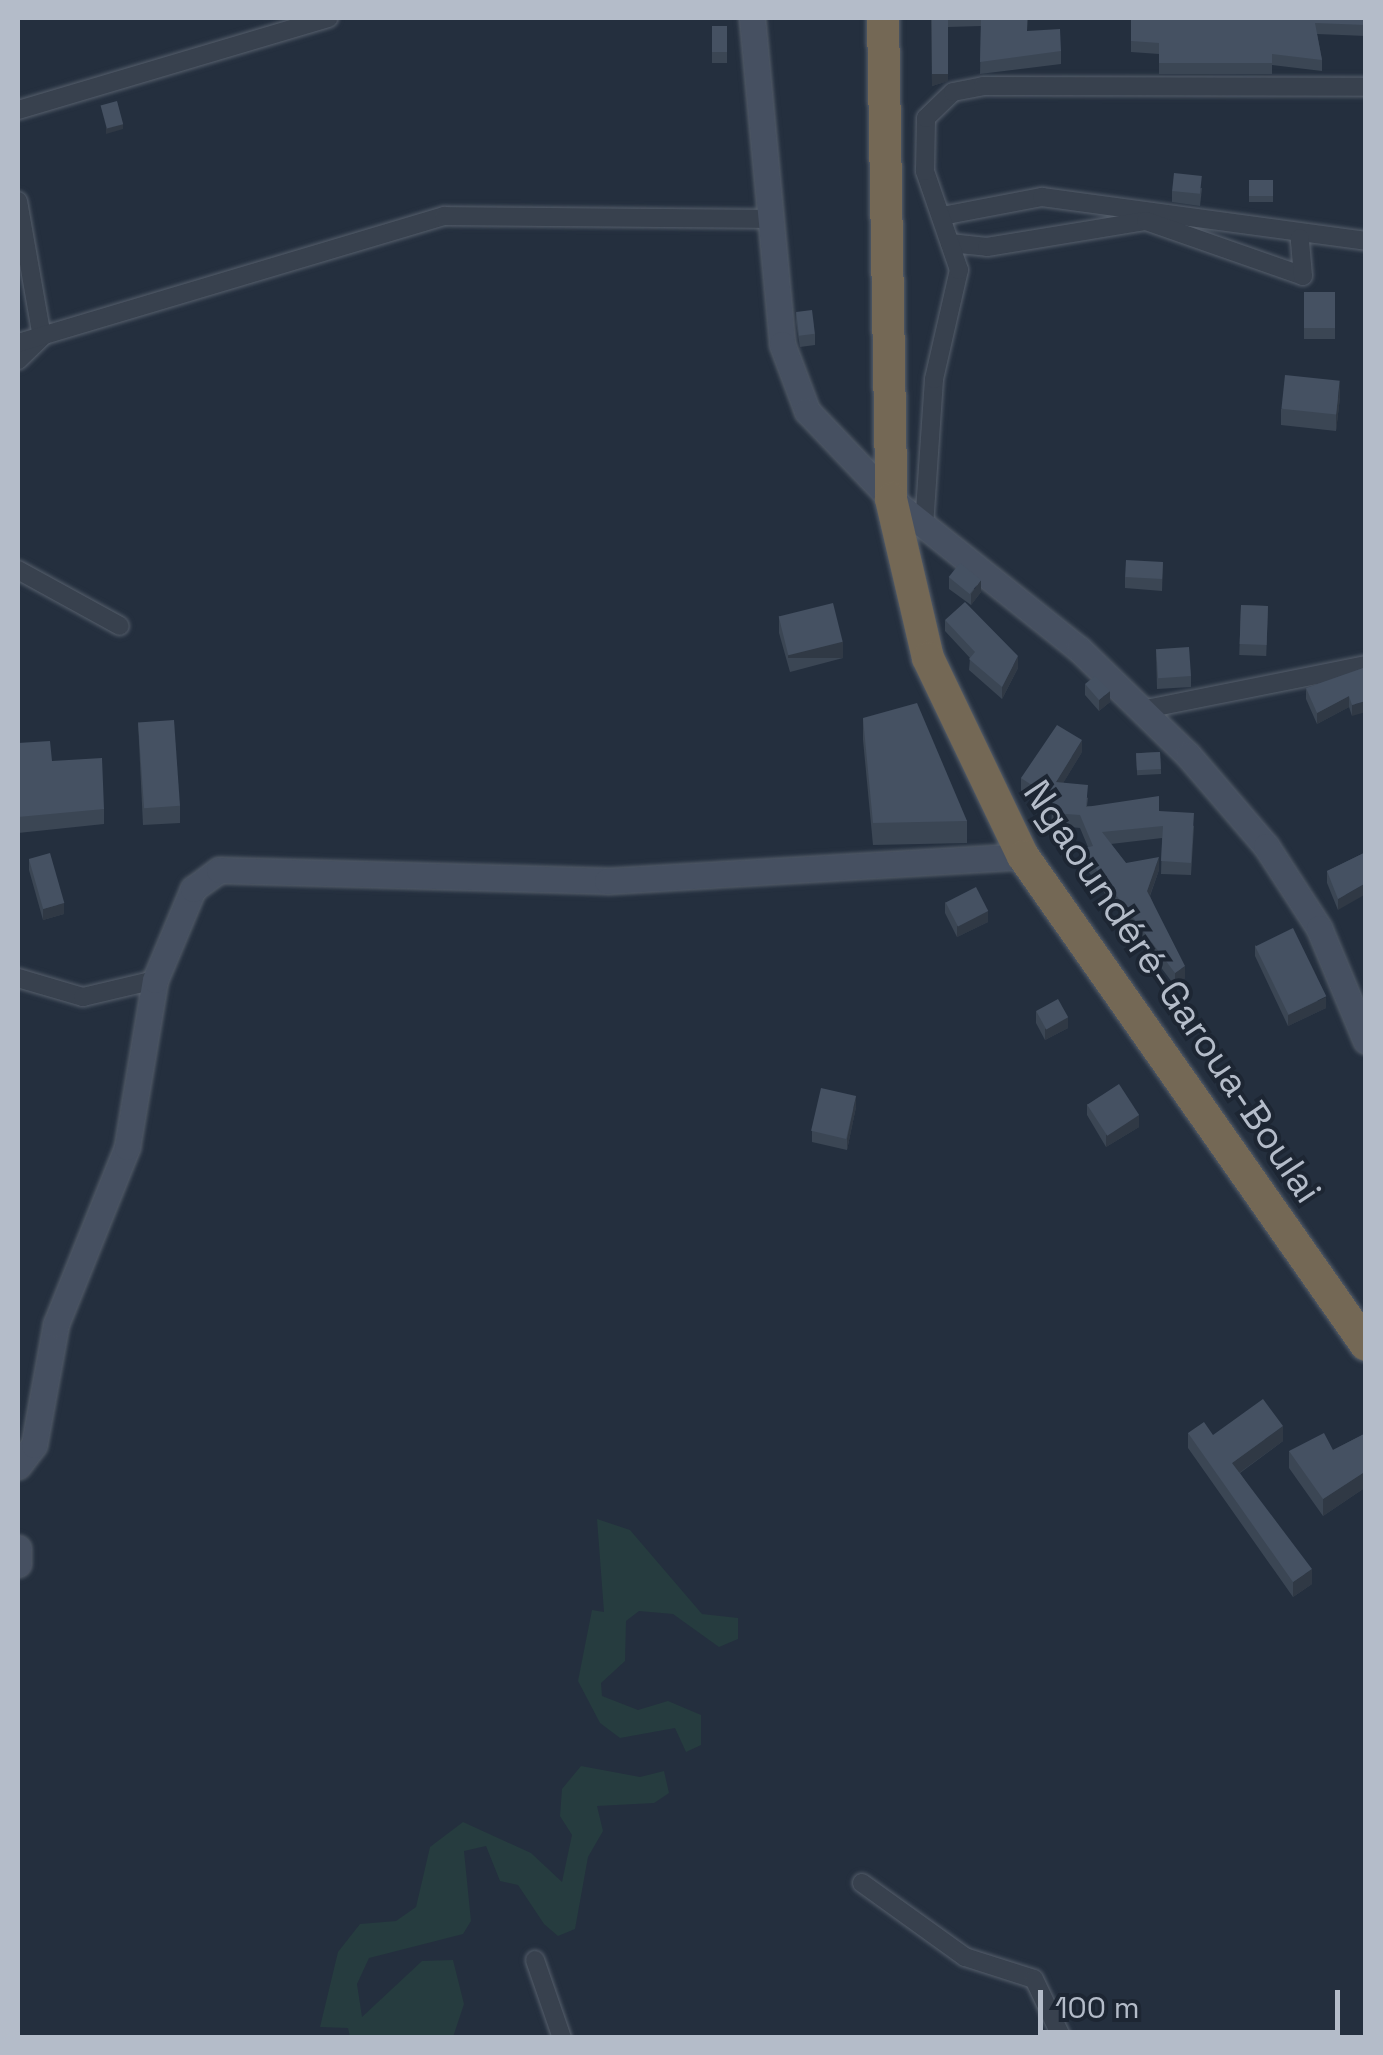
<!DOCTYPE html>
<meta charset="utf-8">
<style>
body{margin:0}
#map{position:relative;width:1383px;height:2055px;overflow:hidden;background:#242f3e;font-family:"Space Grotesk",sans-serif}
div>[style]{position:absolute}
.green>*{inset:0;background:#263c3f}
.roads{filter:drop-shadow(0 0 2px #565f6c) drop-shadow(0 0 2px #565f6c)}
.street>*{height:18px;margin:-9px;padding:0 9px;transform-origin:9px;border-radius:9px;background:#38414e}
.secondary>*{height:25px;margin:-12.5px;padding:0 12.5px;transform-origin:12.5px;border-radius:12.5px;background:#465061}
.highway>*{height:32px;margin:-16px;padding:0 16px;transform-origin:16px;border-radius:16px;background:#746855}
.wall>*{inset:0;background:#3b4654;transform-origin:0 0}
.shaded-wall>*{inset:0;background:#303945;transform-origin:0 0}
.building>*{inset:0;background:#455162;transform-origin:0 0}
span{translate:-50% -50%;white-space:nowrap;text-align:center;line-height:1.15;-webkit-text-stroke:8px #1d2633;paint-order:stroke}
.street-label{font-size:38px;color:#b4bcc9}
.frame{position:absolute;inset:0;border:20px solid #b4bcc9;pointer-events:none}
.scale{position:absolute;left:1038px;top:1990px;width:302px;height:45px;box-sizing:border-box;border:5px solid #b4bcc9;border-top:0;padding-left:12px;font-size:30px;line-height:35px;white-space:nowrap;color:#b4bcc9;-webkit-text-stroke:8px #1d2633;paint-order:stroke}
</style>
<div id="map">
<div class="green">
<i style="clip-path:polygon(597px 1519px,630px 1530px,702px 1614px,738px 1618px,738px 1639px,719px 1647px,673px 1614px,639px 1611px,626px 1621px,625px 1661px,601px 1683px,602px 1696px,638px 1710px,668px 1701px,701px 1715px,701px 1745px,686px 1752px,675px 1728px,620px 1738px,600px 1723px,578px 1681px,592px 1610px,604px 1612px)"></i>
<i style="clip-path:polygon(581px 1766px,640px 1777px,664px 1771px,669px 1793px,654px 1803px,597px 1806px,603px 1831px,588px 1857px,575px 1929px,558px 1936px,544px 1924px,518px 1885px,500px 1881px,486px 1846px,464px 1851px,471px 1921px,463px 1934px,369px 1958px,357px 1984px,362px 2017px,422px 1961px,453px 1960px,464px 2004px,453px 2037px,350px 2037px,348px 2028px,320px 2027px,338px 1952px,360px 1924px,396px 1921px,416px 1907px,430px 1847px,463px 1822px,531px 1853px,562px 1882px,572px 1835px,560px 1816px,562px 1789px)"></i>
</div>
<div class="roads">
<div class="street">
<i style="left:18px;top:110px;width:324px;rotate:-16.5deg"></i>
<i style="left:18px;top:201px;width:138px;rotate:80deg"></i>
<i style="left:42px;top:337px;width:33px;rotate:136deg"></i>
<i style="left:942px;top:216px;width:102px;rotate:-10.8deg"></i>
<i style="left:1042px;top:197px;width:327px;rotate:7.7deg"></i>
<i style="left:950px;top:243px;width:37px;rotate:6deg"></i>
<i style="left:987px;top:247px;width:161px;rotate:-9.3deg"></i>
<i style="left:1146px;top:221px;width:166px;rotate:19.3deg"></i>
<i style="left:1303px;top:276px;width:38px;rotate:-95deg"></i>
<i style="left:18px;top:343px;width:445px;rotate:-16.6deg"></i>
<i style="left:444px;top:216px;width:323px;rotate:0.5deg"></i>
<i style="left:924px;top:526px;width:147px;rotate:-86.1deg"></i>
<i style="left:934px;top:379px;width:112px;rotate:-77.1deg"></i>
<i style="left:959px;top:270px;width:105px;rotate:-109deg"></i>
<i style="left:925px;top:171px;width:53px;rotate:-88.9deg"></i>
<i style="left:926px;top:118px;width:37px;rotate:-44deg"></i>
<i style="left:953px;top:92px;width:31px;rotate:-11deg"></i>
<i style="left:983px;top:86px;width:383px;rotate:0.1deg"></i>
<i style="left:18px;top:570px;width:116px;rotate:28.8deg"></i>
<i style="left:1141px;top:710px;width:229px;rotate:-11.3deg"></i>
<i style="left:18px;top:978px;width:68px;rotate:16.3deg"></i>
<i style="left:83px;top:997px;width:74px;rotate:-13.3deg"></i>
<i style="left:862px;top:1883px;width:127px;rotate:35.7deg"></i>
<i style="left:965px;top:1957px;width:72px;rotate:17.7deg"></i>
<i style="left:1034px;top:1979px;width:65px;rotate:64.6deg"></i>
<i style="left:535px;top:1960px;width:83px;rotate:70.9deg"></i>
</div>
<div class="secondary">
<i style="left:752px;top:18px;width:327px;rotate:84.7deg"></i>
<i style="left:782px;top:344px;width:72px;rotate:69.5deg"></i>
<i style="left:807px;top:411px;width:122px;rotate:46.3deg"></i>
<i style="left:891px;top:499px;width:241px;rotate:38.6deg"></i>
<i style="left:1079px;top:649px;width:152px;rotate:44.2deg"></i>
<i style="left:1188px;top:755px;width:120px;rotate:49.4deg"></i>
<i style="left:1266px;top:846px;width:98px;rotate:57.1deg"></i>
<i style="left:1319px;top:928px;width:122px;rotate:67.4deg"></i>
<i style="left:18px;top:1466px;width:26px;rotate:-53deg"></i>
<i style="left:34px;top:1445px;width:123px;rotate:-79.7deg"></i>
<i style="left:56px;top:1324px;width:191px;rotate:-68.1deg"></i>
<i style="left:127px;top:1147px;width:169px;rotate:-80.5deg"></i>
<i style="left:155px;top:980px;width:99px;rotate:-67.3deg"></i>
<i style="left:193px;top:889px;width:32px;rotate:-36deg"></i>
<i style="left:219px;top:870px;width:388px;rotate:1.6deg"></i>
<i style="left:607px;top:881px;width:417px;rotate:-3.4deg"></i>
<i style="left:18px;top:1548px;width:16px;rotate:90deg"></i>
</div>
<div class="highway">
<i style="left:883px;top:18px;width:481px;rotate:89deg"></i>
<i style="left:891px;top:499px;width:163px;rotate:76.9deg"></i>
<i style="left:928px;top:658px;width:220px;rotate:64.4deg"></i>
<i style="left:1023px;top:856px;width:597px;rotate:54.95deg"></i>
</div>
</div>
<div class="wall">
<i style="clip-path:polygon(931px 18px,1028px 18px,1027px 31px,1061px 51px,1061px 64px,980px 74px,981px 26px,948px 27px,948px 81px,932px 86px)"></i>
<i style="clip-path:polygon(1131px 18px,1366px 18px,1366px 36px,1317px 34px,1322px 60px,1322px 71px,1272px 65px,1272px 74px,1159px 74px,1159px 54px,1131px 52px)"></i>
<i style="left:712px;top:26px;width:15px;height:37px"></i>
<i style="left:1249px;top:180px;width:24px;height:22px"></i>
<i style="clip-path:polygon(1202px 188px,1200px 206px,1172px 202px,1172px 191px)"></i>
<i style="left:1304px;top:292px;width:31px;height:47px"></i>
<i style="clip-path:polygon(796px 312px,815px 334px,815px 345px,800px 347px,796px 323px)"></i>
<i style="clip-path:polygon(1340px 397px,1336px 431px,1281px 425px,1281px 409px)"></i>
<i style="clip-path:polygon(1163px 562px,1162px 591px,1125px 588px,1125px 577px)"></i>
<i style="clip-path:polygon(949px 577px,981px 592px,971px 605px,949px 589px)"></i>
<i style="left:1241px;top:605px;width:27px;height:50px;rotate:2deg"></i>
<i style="clip-path:polygon(779px 616px,843px 658px,790px 672px,779px 633px)"></i>
<i style="clip-path:polygon(945px 620px,1018px 668px,1002px 699px,969px 670px,970px 658px,945px 631px)"></i>
<i style="clip-path:polygon(1156px 649px,1191px 676px,1191px 687px,1157px 689px)"></i>
<i style="clip-path:polygon(1366px 667px,1352px 716px,1349px 707px,1317px 724px,1306px 699px,1306px 688px)"></i>
<i style="clip-path:polygon(1085px 684px,1110px 702px,1099px 711px,1085px 695px)"></i>
<i style="clip-path:polygon(863px 718px,967px 821px,967px 843px,873px 845px,863px 740px)"></i>
<i style="clip-path:polygon(138px 722px,180px 806px,180px 823px,143px 825px)"></i>
<i style="clip-path:polygon(18px 743px,52px 761px,104px 809px,104px 824px,18px 833px)"></i>
<i style="clip-path:polygon(1082px 752px,1063px 783px,1088px 798px,1087px 806px,1159px 811px,1194px 826px,1191px 875px,1161px 874px,1162px 838px,1111px 844px,1126px 863px,1159px 870px,1150px 896px,1185px 978px,1175px 986px,1081px 862px,1081px 849px,1088px 847px,1080px 828px,1051px 825px,1052px 811px,1021px 791px,1021px 778px)"></i>
<i style="left:1160px;top:752px;width:22px;height:24px;rotate:87deg"></i>
<i style="clip-path:polygon(1366px 852px,1338px 910px,1327px 883px,1327px 871px)"></i>
<i style="clip-path:polygon(29px 859px,64px 914px,43px 920px,29px 870px)"></i>
<i style="clip-path:polygon(945px 902px,988px 922px,957px 937px,945px 913px)"></i>
<i style="clip-path:polygon(1255px 945px,1326px 1008px,1288px 1026px,1255px 956px)"></i>
<i style="clip-path:polygon(1036px 1011px,1068px 1028px,1045px 1040px,1036px 1023px)"></i>
<i style="clip-path:polygon(1087px 1104px,1139px 1127px,1106px 1147px,1087px 1115px)"></i>
<i style="clip-path:polygon(856px 1107px,847px 1150px,812px 1142px,812px 1131px)"></i>
<i style="clip-path:polygon(1188px 1433px,1283px 1441px,1240px 1473px,1312px 1584px,1293px 1597px,1188px 1448px)"></i>
<i style="clip-path:polygon(1366px 1433px,1366px 1487px,1323px 1516px,1289px 1468px,1289px 1451px,1333px 1450px)"></i>
</div>
<div class="shaded-wall">
<i style="clip-path:polygon(948px 69px,948px 81px,932px 86px,932px 74px)"></i>
<i style="clip-path:polygon(123px 124px,123px 129px,106px 134px,106px 128px)"></i>
<i style="clip-path:polygon(1340px 381px,1340px 397px,1336px 431px,1336px 414px)"></i>
<i style="clip-path:polygon(981px 580px,981px 592px,971px 605px,971px 594px)"></i>
<i style="left:843px;top:642px;width:16px;height:55px;rotate:90deg"></i>
<i style="clip-path:polygon(1018px 656px,1018px 668px,1002px 699px,1002px 687px)"></i>
<i style="clip-path:polygon(1110px 691px,1110px 702px,1099px 711px,1099px 700px)"></i>
<i style="clip-path:polygon(1349px 696px,1349px 707px,1317px 724px,1317px 713px)"></i>
<i style="clip-path:polygon(1366px 701px,1366px 712px,1352px 716px,1352px 705px)"></i>
<i style="clip-path:polygon(1082px 740px,1082px 752px,1056px 795px,1056px 782px)"></i>
<i style="clip-path:polygon(1159px 857px,1159px 870px,1147px 903px,1147px 891px)"></i>
<i style="clip-path:polygon(1366px 883px,1366px 894px,1338px 910px,1338px 899px)"></i>
<i style="clip-path:polygon(64px 903px,64px 914px,43px 920px,43px 909px)"></i>
<i style="clip-path:polygon(988px 911px,988px 922px,957px 937px,957px 926px)"></i>
<i style="clip-path:polygon(1185px 966px,1185px 978px,1175px 986px,1175px 973px)"></i>
<i style="clip-path:polygon(1326px 997px,1326px 1008px,1288px 1026px,1288px 1015px)"></i>
<i style="clip-path:polygon(1068px 1017px,1068px 1028px,1045px 1040px,1045px 1029px)"></i>
<i style="clip-path:polygon(856px 1096px,856px 1107px,847px 1150px,847px 1139px)"></i>
<i style="clip-path:polygon(1139px 1115px,1139px 1127px,1106px 1147px,1106px 1135px)"></i>
<i style="clip-path:polygon(1283px 1426px,1283px 1441px,1232px 1478px,1232px 1463px)"></i>
<i style="clip-path:polygon(1366px 1471px,1366px 1487px,1323px 1516px,1323px 1499px)"></i>
<i style="clip-path:polygon(1312px 1569px,1312px 1584px,1293px 1597px,1293px 1582px)"></i>
</div>
<div class="building">
<i style="left:932px;top:18px;width:16px;height:56px"></i>
<i style="clip-path:polygon(981px 18px,1027px 18px,1027px 31px,1060px 29px,1061px 51px,980px 62px)"></i>
<i style="clip-path:polygon(1131px 18px,1366px 18px,1366px 25px,1315px 23px,1322px 60px,1272px 54px,1272px 63px,1159px 63px,1159px 43px,1131px 41px)"></i>
<i style="left:712px;top:26px;width:15px;height:26px"></i>
<i style="left:117px;top:101px;width:24px;height:17px;rotate:75deg"></i>
<i style="left:1174px;top:173px;width:28px;height:18px;rotate:6deg"></i>
<i style="left:1249px;top:180px;width:24px;height:16px"></i>
<i style="left:1304px;top:292px;width:31px;height:36px"></i>
<i style="left:812px;top:310px;width:24px;height:16px;rotate:83deg"></i>
<i style="left:1285px;top:375px;width:55px;height:34px;rotate:6deg"></i>
<i style="left:1126px;top:560px;width:37px;height:17px;rotate:3deg"></i>
<i style="left:960px;top:563px;width:27px;height:18px;rotate:39deg"></i>
<i style="clip-path:polygon(965px 602px,1018px 656px,1002px 687px,969px 659px,975px 652px,945px 620px)"></i>
<i style="left:833px;top:603px;width:40px;height:56px;rotate:76deg"></i>
<i style="left:1241px;top:605px;width:27px;height:39px;rotate:2deg"></i>
<i style="left:1189px;top:647px;width:29px;height:33px;rotate:86deg"></i>
<i style="clip-path:polygon(1366px 667px,1366px 701px,1352px 705px,1349px 696px,1317px 713px,1306px 688px)"></i>
<i style="clip-path:polygon(1095px 676px,1110px 691px,1099px 700px,1085px 684px)"></i>
<i style="clip-path:polygon(917px 703px,967px 821px,873px 823px,863px 718px)"></i>
<i style="left:174px;top:720px;width:86px;height:36px;rotate:86deg"></i>
<i style="clip-path:polygon(1057px 725px,1082px 740px,1056px 782px,1088px 785px,1086px 807px,1159px 796px,1159px 811px,1194px 813px,1191px 863px,1161px 861px,1163px 826px,1102px 832px,1126px 863px,1159px 857px,1147px 891px,1185px 966px,1175px 973px,1081px 849px,1093px 846px,1080px 815px,1051px 813px,1053px 799px,1021px 778px)"></i>
<i style="clip-path:polygon(50px 741px,52px 761px,102px 758px,104px 809px,18px 817px,18px 743px)"></i>
<i style="left:1160px;top:752px;width:17px;height:24px;rotate:87deg"></i>
<i style="clip-path:polygon(1366px 852px,1366px 883px,1338px 899px,1327px 871px)"></i>
<i style="left:50px;top:853px;width:52px;height:22px;rotate:74deg"></i>
<i style="left:976px;top:887px;width:27px;height:34px;rotate:63deg"></i>
<i style="left:1293px;top:928px;width:76px;height:42px;rotate:64deg"></i>
<i style="left:1058px;top:999px;width:21px;height:25px;rotate:61deg"></i>
<i style="left:1119px;top:1084px;width:37px;height:38px;rotate:57deg"></i>
<i style="left:821px;top:1088px;width:36px;height:44px;rotate:13deg"></i>
<i style="clip-path:polygon(1263px 1399px,1283px 1426px,1232px 1463px,1312px 1569px,1293px 1582px,1188px 1433px,1204px 1422px,1213px 1435px)"></i>
<i style="clip-path:polygon(1324px 1433px,1333px 1450px,1366px 1433px,1366px 1471px,1323px 1499px,1289px 1451px)"></i>
</div>
<div class="street-label">
<span style="left:1172px;top:992px;rotate:56deg">Ngaoundéré-Garoua-Boulai</span>
</div>
<div class="frame"></div>
<div class="scale">100 m</div>
</div>
